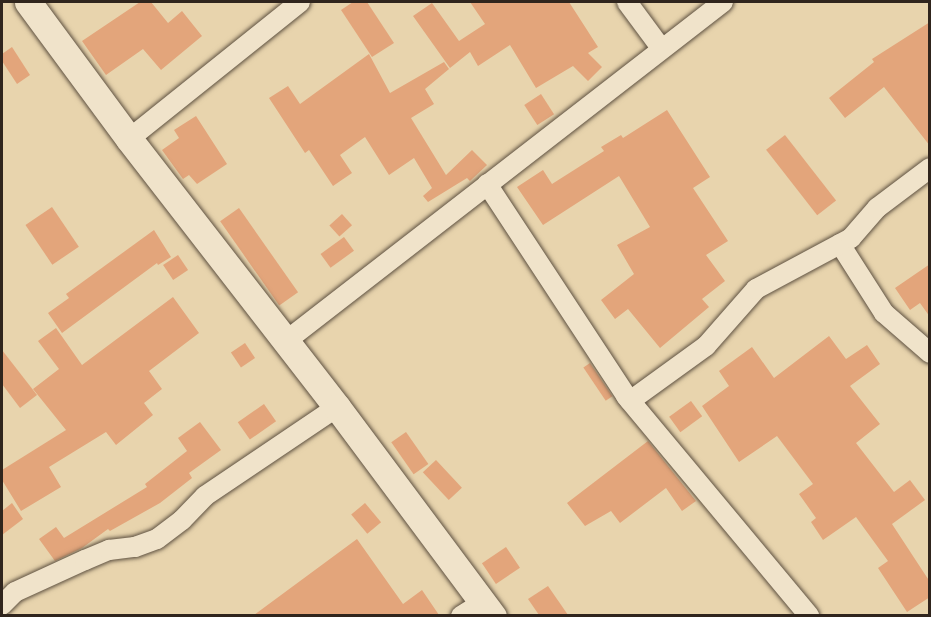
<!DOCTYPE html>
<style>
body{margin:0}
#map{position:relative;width:931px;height:617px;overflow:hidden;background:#e8d4ad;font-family:Vollkorn,serif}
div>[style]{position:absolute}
.building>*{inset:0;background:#e3a57b;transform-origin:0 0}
.roads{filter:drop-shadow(0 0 2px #5e5141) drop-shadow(0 0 2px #5e5141)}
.street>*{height:20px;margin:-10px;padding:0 10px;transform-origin:10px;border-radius:10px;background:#f0e3ca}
.secondary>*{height:27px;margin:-13.5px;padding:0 13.5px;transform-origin:13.5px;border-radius:13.5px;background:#f0e3ca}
span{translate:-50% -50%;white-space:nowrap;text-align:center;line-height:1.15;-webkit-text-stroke:6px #f0e3ca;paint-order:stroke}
.frame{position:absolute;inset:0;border:3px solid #30251d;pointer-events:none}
</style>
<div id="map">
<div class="building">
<i style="clip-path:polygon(140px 2px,151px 2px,168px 23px,182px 11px,202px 36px,161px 70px,143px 49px,106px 75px,82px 41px)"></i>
<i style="clip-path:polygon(353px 2px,367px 2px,394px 43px,372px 57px,341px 10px)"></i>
<i style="clip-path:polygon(470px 2px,569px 2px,598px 47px,588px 53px,602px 67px,588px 81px,573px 66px,536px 88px,510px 45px,478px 66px,470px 52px,450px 68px,413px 16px,432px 3px,459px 41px,485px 24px)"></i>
<i style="clip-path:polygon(930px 22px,930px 146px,884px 87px,845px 118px,829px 98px,874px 62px,872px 59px)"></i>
<i style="clip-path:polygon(12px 47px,30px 75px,17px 84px,2px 61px,2px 54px)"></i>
<i style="clip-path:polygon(369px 54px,390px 93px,444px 62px,449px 69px,425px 89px,434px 104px,411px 118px,446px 175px,472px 150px,487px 165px,470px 181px,467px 178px,428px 202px,423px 196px,432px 188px,414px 158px,389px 175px,365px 137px,340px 155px,352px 173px,333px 186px,309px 150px,305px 153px,269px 98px,288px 86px,300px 104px)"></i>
<i style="left:541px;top:94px;width:24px;height:20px;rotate:57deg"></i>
<i style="clip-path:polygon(667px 110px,710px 177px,693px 188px,728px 241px,706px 255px,725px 281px,702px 299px,709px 307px,660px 348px,628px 309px,615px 319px,601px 300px,634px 274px,617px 245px,650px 227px,619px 176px,543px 225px,517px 187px,543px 170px,552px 184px,604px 151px,601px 147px,621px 135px,623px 138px)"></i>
<i style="clip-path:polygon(196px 116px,227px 164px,197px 184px,189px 175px,183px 179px,162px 150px,179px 138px,174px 130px)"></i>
<i style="left:785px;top:135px;width:83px;height:24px;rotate:52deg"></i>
<i style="left:52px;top:207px;width:48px;height:32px;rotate:56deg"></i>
<i style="left:239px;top:208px;width:103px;height:23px;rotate:55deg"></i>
<i style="left:342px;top:214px;width:15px;height:17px;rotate:48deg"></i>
<i style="clip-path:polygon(154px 230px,171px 257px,158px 265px,157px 263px,62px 333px,48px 313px,69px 298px,66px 294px)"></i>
<i style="left:344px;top:237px;width:17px;height:29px;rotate:54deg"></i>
<i style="left:178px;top:255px;width:18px;height:18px;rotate:56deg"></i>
<i style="clip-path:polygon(930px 264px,930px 317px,920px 303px,910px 310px,895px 288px)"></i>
<i style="clip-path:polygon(173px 297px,199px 333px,149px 371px,162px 389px,144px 403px,153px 415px,116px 445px,106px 432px,49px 467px,61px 487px,21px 511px,2px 480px,2px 470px,66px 430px,33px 389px,59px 369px,38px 341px,56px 328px,82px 365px)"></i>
<i style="clip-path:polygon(829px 336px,846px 359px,867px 345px,880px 364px,850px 386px,880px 424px,856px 443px,894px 492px,910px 480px,925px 500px,892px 524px,930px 582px,930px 597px,907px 612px,878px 568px,888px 561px,856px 517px,823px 540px,811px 522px,816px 518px,799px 494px,813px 484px,777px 436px,739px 462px,702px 406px,729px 386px,719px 371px,752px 347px,774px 378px)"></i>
<i style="left:245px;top:343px;width:18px;height:17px;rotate:56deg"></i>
<i style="clip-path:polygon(2px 350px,37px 395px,20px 408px,2px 384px)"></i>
<i style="left:590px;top:363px;width:40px;height:8px;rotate:56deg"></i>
<i style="left:691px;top:401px;width:19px;height:27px;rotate:54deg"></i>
<i style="left:264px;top:404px;width:21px;height:32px;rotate:55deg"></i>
<i style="clip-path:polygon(200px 422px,221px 450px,189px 473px,192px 478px,160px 503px,110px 531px,108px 529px,82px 548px,55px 561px,39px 539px,56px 527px,64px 538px,147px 487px,145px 484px,187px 451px,178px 438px)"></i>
<i style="left:406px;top:432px;width:39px;height:18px;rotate:55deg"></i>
<i style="clip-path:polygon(648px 441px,696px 501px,682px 511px,666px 488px,620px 523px,611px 511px,585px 526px,567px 503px)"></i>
<i style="left:436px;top:460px;width:38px;height:18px;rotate:47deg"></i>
<i style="clip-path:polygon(12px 503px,23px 519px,2px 535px,2px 511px)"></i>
<i style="left:365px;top:503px;width:25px;height:18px;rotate:50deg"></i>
<i style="clip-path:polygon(357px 539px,403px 604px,422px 590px,439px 615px,254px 615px)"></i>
<i style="left:506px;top:547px;width:25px;height:29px;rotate:56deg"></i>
<i style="clip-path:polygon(548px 586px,568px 615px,539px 615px,528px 599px)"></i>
</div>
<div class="roads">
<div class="street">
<i style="left:627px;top:2px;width:57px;rotate:53.5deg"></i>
<i style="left:129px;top:139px;width:219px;rotate:-38.7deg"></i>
<i style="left:487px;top:184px;width:254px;rotate:56.7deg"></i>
<i style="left:626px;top:396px;width:286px;rotate:50.2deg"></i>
<i style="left:840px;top:244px;width:82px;rotate:57.5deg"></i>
<i style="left:884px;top:313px;width:61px;rotate:41deg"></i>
<i style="left:286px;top:341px;width:553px;rotate:-37.8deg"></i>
<i style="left:630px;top:401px;width:94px;rotate:-35.9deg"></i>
<i style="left:706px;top:346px;width:76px;rotate:-48.7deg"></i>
<i style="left:756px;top:289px;width:108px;rotate:-28.2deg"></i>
<i style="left:851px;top:238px;width:40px;rotate:-49deg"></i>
<i style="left:877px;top:208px;width:66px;rotate:-37deg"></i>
<i style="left:2px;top:605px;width:18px;rotate:-45deg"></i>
<i style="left:15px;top:592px;width:77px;rotate:-24.6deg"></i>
<i style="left:85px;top:560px;width:26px;rotate:-23deg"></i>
<i style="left:109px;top:550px;width:26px;rotate:-7deg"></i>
<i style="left:135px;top:547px;width:23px;rotate:-20deg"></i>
<i style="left:157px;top:539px;width:31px;rotate:-37deg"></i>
<i style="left:182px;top:520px;width:33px;rotate:-46deg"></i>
<i style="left:205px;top:496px;width:159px;rotate:-34deg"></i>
<i style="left:461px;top:616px;width:26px;rotate:-32deg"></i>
</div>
<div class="secondary">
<i style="left:28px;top:2px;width:170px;rotate:53.6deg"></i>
<i style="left:129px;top:139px;width:339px;rotate:52.2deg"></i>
<i style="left:337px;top:407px;width:261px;rotate:53.3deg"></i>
</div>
</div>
<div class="frame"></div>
</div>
